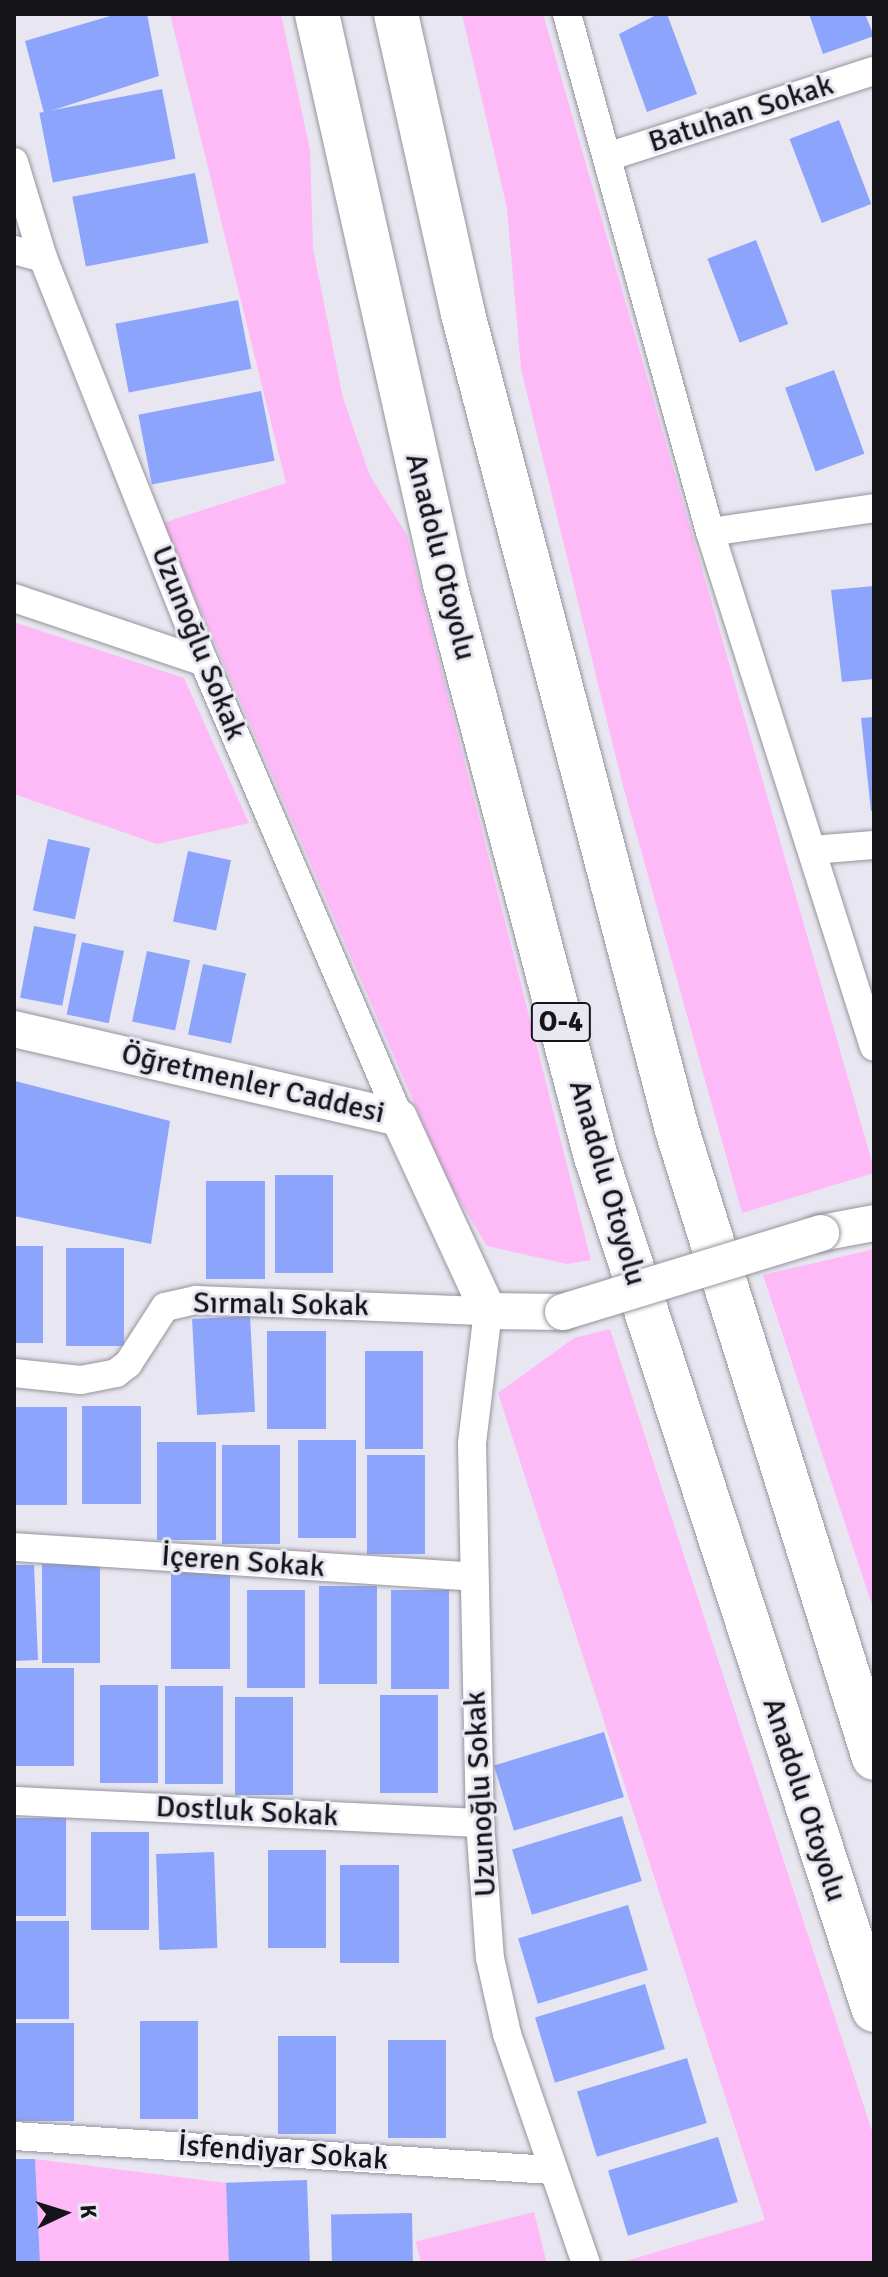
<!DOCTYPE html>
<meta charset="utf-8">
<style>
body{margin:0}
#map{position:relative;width:888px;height:2277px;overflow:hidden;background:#e8e7f1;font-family:Signika,sans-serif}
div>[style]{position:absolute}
.green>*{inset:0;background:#fdbaf7;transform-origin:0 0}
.building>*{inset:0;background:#8ca4fb;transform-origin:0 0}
.roads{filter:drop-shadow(0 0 2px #95949d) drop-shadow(0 0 2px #95949d)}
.minor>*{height:28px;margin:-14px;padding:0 14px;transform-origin:14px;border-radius:14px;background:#fff}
.tertiary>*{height:36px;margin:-18px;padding:0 18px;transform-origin:18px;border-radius:18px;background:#fff}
.motorway>*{height:44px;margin:-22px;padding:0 22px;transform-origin:22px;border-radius:22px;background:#fff}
.bridges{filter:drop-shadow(0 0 2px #95949d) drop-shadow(0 0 2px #95949d)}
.tertiary-bridge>*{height:36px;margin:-18px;padding:0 18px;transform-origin:18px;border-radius:18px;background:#fff}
span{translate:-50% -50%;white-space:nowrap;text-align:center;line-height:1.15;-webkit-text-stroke:6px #e8e7f1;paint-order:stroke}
.shield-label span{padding:2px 6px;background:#e8e7f1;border:2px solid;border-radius:6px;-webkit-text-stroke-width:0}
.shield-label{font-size:28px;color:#151418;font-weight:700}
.street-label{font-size:30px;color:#151418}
.frame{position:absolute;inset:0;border:16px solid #151418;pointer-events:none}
.north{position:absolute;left:24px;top:2173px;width:80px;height:80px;-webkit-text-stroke:6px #e8e7f1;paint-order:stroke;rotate:86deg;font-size:22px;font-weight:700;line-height:32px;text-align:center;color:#151418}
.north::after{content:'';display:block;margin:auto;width:28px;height:36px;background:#151418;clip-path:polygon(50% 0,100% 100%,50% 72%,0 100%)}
</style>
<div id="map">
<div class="green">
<i style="clip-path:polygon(170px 14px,281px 14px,310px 150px,313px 248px,343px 398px,370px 476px,407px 535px,591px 1260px,567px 1264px,487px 1246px,448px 1181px,163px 523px,286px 483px)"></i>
<i style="clip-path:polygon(462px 14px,543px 14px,874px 1169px,874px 1173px,742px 1213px,622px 782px,521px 369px,507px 208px)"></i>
<i style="clip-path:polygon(14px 622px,184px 678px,249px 823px,157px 844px,14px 794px)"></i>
<i style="clip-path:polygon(874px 1249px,874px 1611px,763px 1275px)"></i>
<i style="clip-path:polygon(610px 1329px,874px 2137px,874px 2263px,619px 2263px,765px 2220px,498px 1393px,574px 1338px)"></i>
<i style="clip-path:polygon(35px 2159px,226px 2183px,229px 2263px,40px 2263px)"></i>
<i style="left:534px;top:2212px;width:53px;height:122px;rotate:76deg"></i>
</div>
<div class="building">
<i style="clip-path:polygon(117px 14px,147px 14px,159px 76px,44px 113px,25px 41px)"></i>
<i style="clip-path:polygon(658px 14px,667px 14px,697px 94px,647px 112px,619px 34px)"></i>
<i style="clip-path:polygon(809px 14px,865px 14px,874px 36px,823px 54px)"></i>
<i style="left:162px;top:89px;width:71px;height:125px;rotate:79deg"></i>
<i style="left:839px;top:120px;width:90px;height:53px;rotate:69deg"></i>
<i style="left:195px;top:173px;width:71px;height:125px;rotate:79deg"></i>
<i style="left:756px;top:240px;width:90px;height:52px;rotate:69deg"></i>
<i style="left:238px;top:300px;width:70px;height:125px;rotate:79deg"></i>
<i style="left:834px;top:370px;width:89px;height:52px;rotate:70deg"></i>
<i style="left:261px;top:391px;width:71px;height:125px;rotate:79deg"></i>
<i style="clip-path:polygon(874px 586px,874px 679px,842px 682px,831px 590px)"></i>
<i style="clip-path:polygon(874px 717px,874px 811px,871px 811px,861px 718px)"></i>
<i style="left:48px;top:839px;width:43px;height:73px;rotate:12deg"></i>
<i style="left:188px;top:851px;width:44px;height:72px;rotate:12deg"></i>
<i style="left:34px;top:926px;width:43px;height:73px;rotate:11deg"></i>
<i style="left:82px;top:942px;width:43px;height:74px;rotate:12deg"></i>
<i style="left:147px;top:951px;width:44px;height:72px;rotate:12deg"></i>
<i style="left:203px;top:964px;width:44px;height:72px;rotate:12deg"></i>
<i style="clip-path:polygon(15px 1081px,170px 1121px,151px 1244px,14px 1216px)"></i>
<i style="left:275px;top:1175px;width:58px;height:98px"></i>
<i style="left:206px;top:1181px;width:59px;height:98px"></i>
<i style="left:14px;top:1246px;width:29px;height:97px"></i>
<i style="left:66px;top:1248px;width:58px;height:98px"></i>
<i style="left:250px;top:1316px;width:96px;height:58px;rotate:87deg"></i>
<i style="left:267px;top:1331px;width:59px;height:98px"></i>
<i style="left:365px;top:1351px;width:58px;height:98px"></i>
<i style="left:82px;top:1406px;width:59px;height:98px"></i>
<i style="left:14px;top:1407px;width:53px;height:98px"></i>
<i style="left:298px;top:1440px;width:58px;height:98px"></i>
<i style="left:157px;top:1442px;width:59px;height:98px"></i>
<i style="left:222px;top:1445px;width:58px;height:99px"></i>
<i style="left:367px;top:1455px;width:58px;height:99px"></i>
<i style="left:42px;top:1564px;width:58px;height:99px"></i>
<i style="clip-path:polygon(14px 1565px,34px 1565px,38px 1660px,14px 1661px)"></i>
<i style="left:171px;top:1571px;width:59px;height:98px"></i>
<i style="left:319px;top:1586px;width:58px;height:98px"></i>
<i style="left:247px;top:1590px;width:58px;height:98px"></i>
<i style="left:391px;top:1590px;width:58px;height:99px"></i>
<i style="left:16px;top:1668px;width:58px;height:98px"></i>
<i style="left:100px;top:1685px;width:58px;height:98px"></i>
<i style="left:165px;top:1686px;width:58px;height:98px"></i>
<i style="left:380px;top:1695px;width:58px;height:98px"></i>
<i style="left:235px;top:1697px;width:58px;height:98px"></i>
<i style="left:604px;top:1732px;width:68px;height:115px;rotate:73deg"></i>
<i style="left:622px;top:1816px;width:68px;height:115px;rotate:73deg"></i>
<i style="left:14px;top:1818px;width:52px;height:98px"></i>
<i style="left:91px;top:1832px;width:58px;height:98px"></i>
<i style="left:268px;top:1850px;width:58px;height:98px"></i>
<i style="left:214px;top:1852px;width:96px;height:58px;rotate:88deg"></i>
<i style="left:340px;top:1865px;width:59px;height:98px"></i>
<i style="left:628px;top:1905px;width:68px;height:115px;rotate:73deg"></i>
<i style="left:14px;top:1921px;width:55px;height:98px"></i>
<i style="left:645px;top:1984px;width:68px;height:115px;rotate:73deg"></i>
<i style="left:140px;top:2021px;width:58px;height:98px"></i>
<i style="left:16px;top:2023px;width:58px;height:98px"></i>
<i style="left:278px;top:2036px;width:58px;height:98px"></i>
<i style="left:388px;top:2040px;width:58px;height:98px"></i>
<i style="left:687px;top:2058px;width:68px;height:115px;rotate:73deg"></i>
<i style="left:718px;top:2137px;width:68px;height:115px;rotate:73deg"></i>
<i style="clip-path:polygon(14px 2159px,35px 2159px,40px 2263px,14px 2263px)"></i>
<i style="left:307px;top:2180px;width:83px;height:81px;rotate:88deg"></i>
<i style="left:412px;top:2213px;width:50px;height:81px;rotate:89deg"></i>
</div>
<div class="roads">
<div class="minor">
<i style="left:567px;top:14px;width:537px;rotate:74.57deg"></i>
<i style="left:710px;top:532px;width:540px;rotate:72.34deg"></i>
<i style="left:607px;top:157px;width:281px;rotate:-17.9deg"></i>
<i style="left:14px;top:162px;width:100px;rotate:73.2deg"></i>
<i style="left:43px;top:258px;width:435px;rotate:68.3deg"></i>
<i style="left:204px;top:662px;width:496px;rotate:66.8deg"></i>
<i style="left:14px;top:250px;width:30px;rotate:15deg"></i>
<i style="left:710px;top:532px;width:166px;rotate:-8.3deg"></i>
<i style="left:14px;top:598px;width:200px;rotate:18.6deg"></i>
<i style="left:812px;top:850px;width:62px;rotate:-4.6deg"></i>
<i style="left:14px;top:1373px;width:67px;rotate:6deg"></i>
<i style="left:81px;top:1380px;width:36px;rotate:-11deg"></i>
<i style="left:116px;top:1373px;width:15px;rotate:-37deg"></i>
<i style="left:128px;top:1364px;width:68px;rotate:-57deg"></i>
<i style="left:165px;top:1307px;width:32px;rotate:-13deg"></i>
<i style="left:196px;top:1300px;width:292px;rotate:2.2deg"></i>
<i style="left:488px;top:1311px;width:134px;rotate:96.9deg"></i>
<i style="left:472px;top:1444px;width:379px;rotate:88.8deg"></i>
<i style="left:480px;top:1823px;width:135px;rotate:85.8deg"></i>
<i style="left:490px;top:1958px;width:78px;rotate:77.4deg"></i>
<i style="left:507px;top:2034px;width:242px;rotate:71deg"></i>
<i style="left:14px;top:1547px;width:460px;rotate:3.7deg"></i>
<i style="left:14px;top:1801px;width:467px;rotate:2.7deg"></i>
<i style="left:14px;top:2136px;width:539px;rotate:3.62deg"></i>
</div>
<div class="tertiary">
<i style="left:14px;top:1029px;width:395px;rotate:13deg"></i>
<i style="left:399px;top:1118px;width:213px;rotate:65.2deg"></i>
<i style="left:488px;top:1311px;width:75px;rotate:0.8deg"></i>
<i style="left:821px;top:1233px;width:54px;rotate:-10.7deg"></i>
</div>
<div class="motorway">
<i style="left:317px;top:14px;width:584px;rotate:77.34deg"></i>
<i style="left:445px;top:584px;width:593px;rotate:75.24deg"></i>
<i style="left:596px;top:1157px;width:897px;rotate:71.95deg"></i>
<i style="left:396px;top:14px;width:307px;rotate:77.4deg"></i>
<i style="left:463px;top:314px;width:844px;rotate:75.3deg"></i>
<i style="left:677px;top:1130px;width:658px;rotate:72.58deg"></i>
</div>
</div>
<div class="bridges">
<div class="tertiary-bridge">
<i style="left:563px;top:1312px;width:270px;rotate:-17deg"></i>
</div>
</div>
<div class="shield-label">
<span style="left:561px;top:1022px">O-4</span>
</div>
<div class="street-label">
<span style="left:741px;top:114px;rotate:-18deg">Batuhan Sokak</span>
<span style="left:440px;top:557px;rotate:76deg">Anadolu Otoyolu</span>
<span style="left:198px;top:643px;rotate:68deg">Uzunoğlu Sokak</span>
<span style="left:253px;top:1084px;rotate:13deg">Öğretmenler Caddesi</span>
<span style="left:607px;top:1183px;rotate:74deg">Anadolu Otoyolu</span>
<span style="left:281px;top:1305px;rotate:1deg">Sırmalı Sokak</span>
<span style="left:243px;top:1562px;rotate:4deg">İçeren Sokak</span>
<span style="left:481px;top:1794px;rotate:-93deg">Uzunoğlu Sokak</span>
<span style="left:804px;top:1800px;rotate:72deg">Anadolu Otoyolu</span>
<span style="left:247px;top:1812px;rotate:3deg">Dostluk Sokak</span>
<span style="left:283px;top:2153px;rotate:4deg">İsfendiyar Sokak</span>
</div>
<div class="frame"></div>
<div class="north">K</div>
</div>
